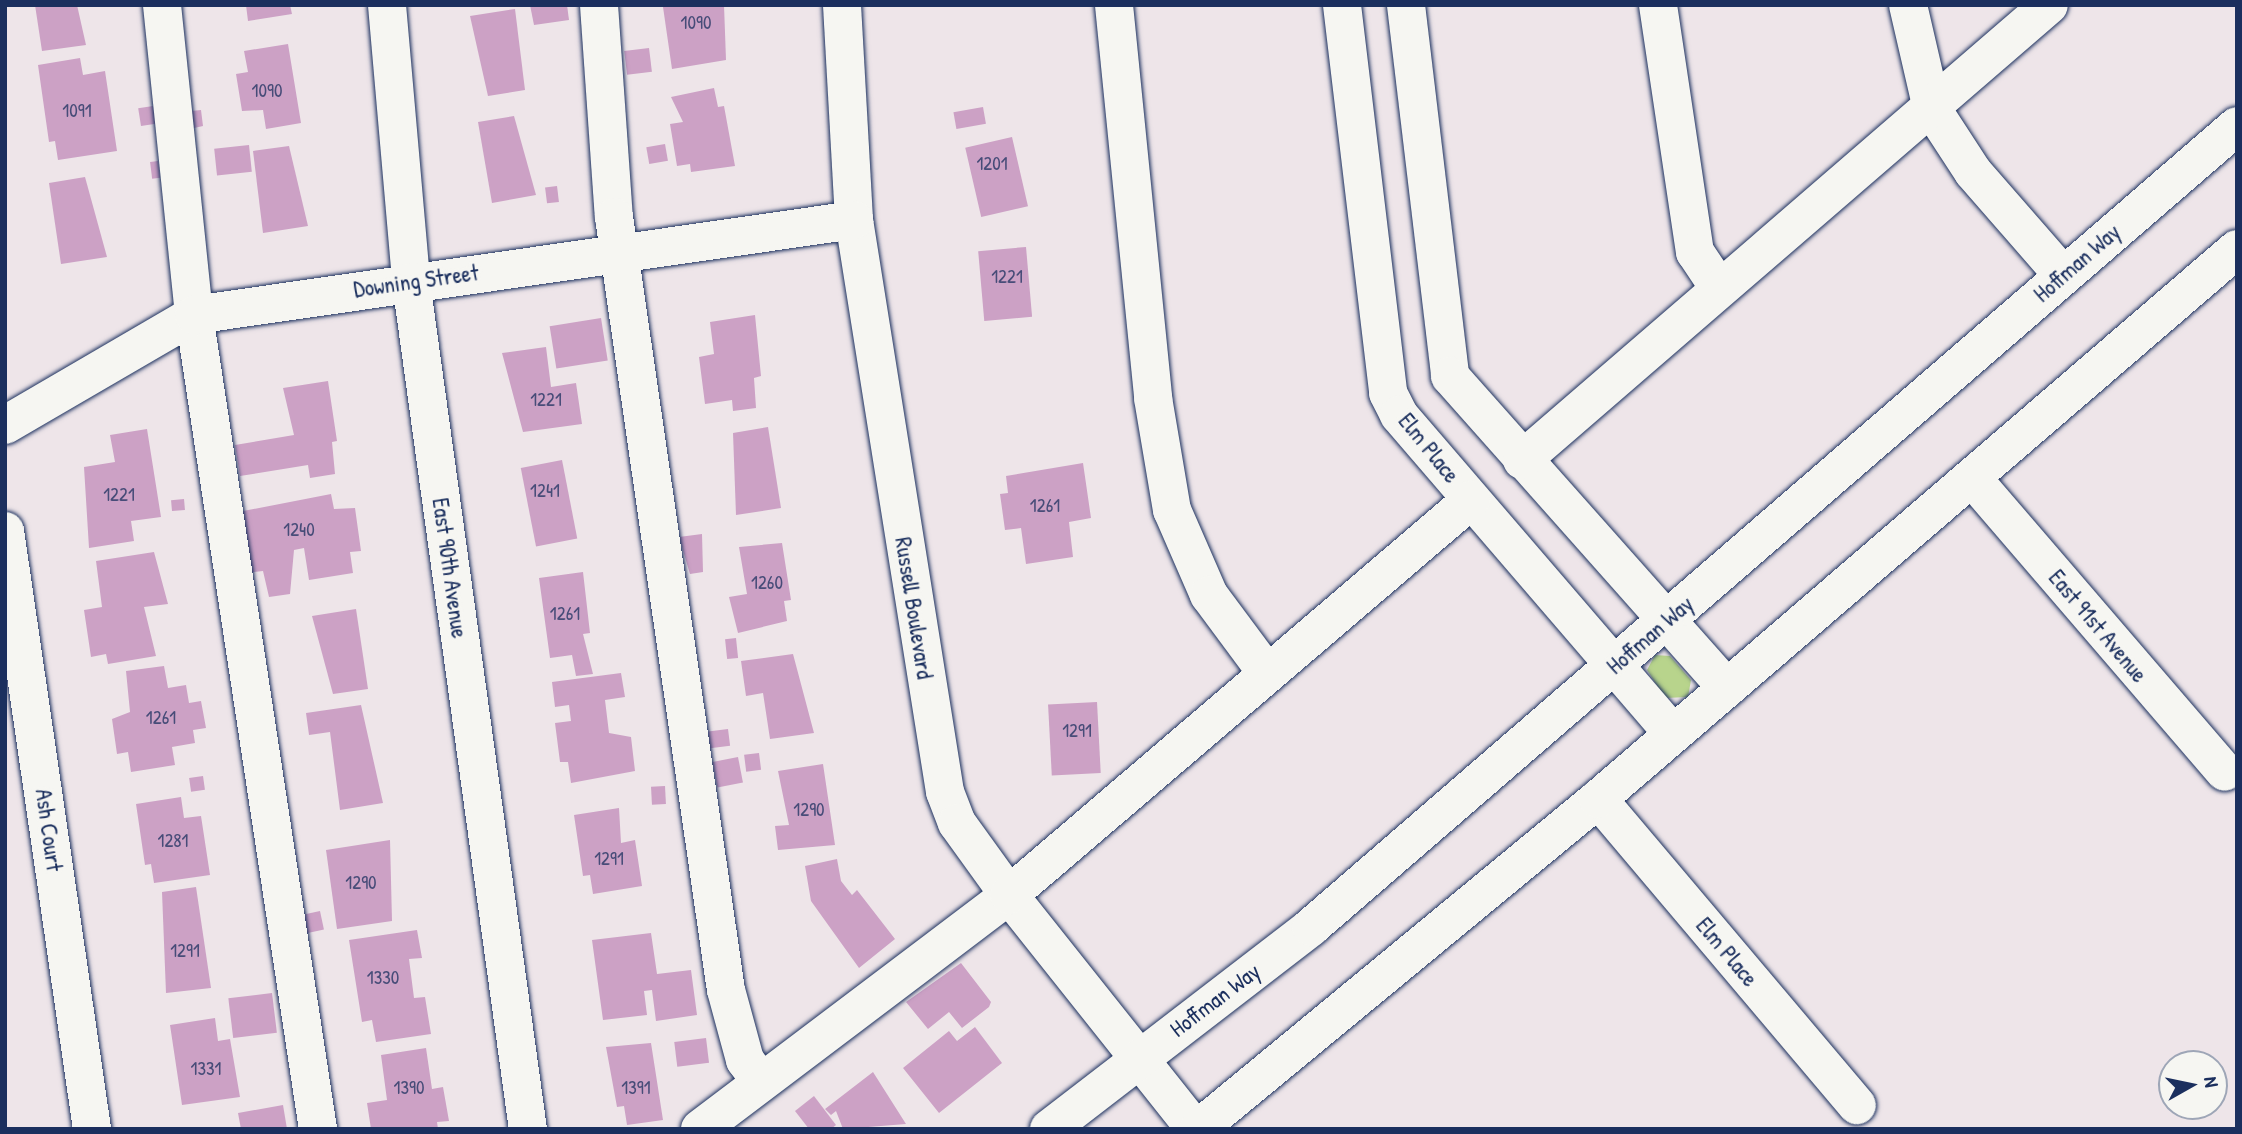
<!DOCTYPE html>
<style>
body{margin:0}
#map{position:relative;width:2242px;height:1134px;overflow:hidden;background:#eee5e9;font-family:"Patrick Hand",sans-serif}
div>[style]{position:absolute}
.green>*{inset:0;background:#b8d48c}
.building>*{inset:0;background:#cca1c5;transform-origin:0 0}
.roads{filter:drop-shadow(0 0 2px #1b2f5e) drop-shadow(0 0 2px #1b2f5e)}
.minor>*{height:38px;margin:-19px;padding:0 19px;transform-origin:19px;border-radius:19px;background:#f6f6f2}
span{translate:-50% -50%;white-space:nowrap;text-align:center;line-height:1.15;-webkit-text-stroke:7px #f6f6f2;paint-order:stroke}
.number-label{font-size:19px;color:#474c78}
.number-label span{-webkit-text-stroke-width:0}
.street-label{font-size:23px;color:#1b2f5e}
.frame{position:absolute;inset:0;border:7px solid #1b2f5e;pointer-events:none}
.north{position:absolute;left:2158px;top:1050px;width:70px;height:70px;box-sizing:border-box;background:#f6f6f2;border:2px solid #9ea6b7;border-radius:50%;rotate:81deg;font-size:19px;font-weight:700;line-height:28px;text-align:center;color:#1b2f5e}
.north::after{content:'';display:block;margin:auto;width:24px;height:32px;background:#1b2f5e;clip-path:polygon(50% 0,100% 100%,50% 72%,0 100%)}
</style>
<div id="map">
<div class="green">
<i style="clip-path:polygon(1655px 655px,1670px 656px,1691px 680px,1688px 697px,1665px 698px,1647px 670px)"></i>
</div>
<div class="building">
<i style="clip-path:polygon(35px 5px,77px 5px,86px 45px,42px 51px)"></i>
<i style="clip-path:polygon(246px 5px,290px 5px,292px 14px,248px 21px)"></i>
<i style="clip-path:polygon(530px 5px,567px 5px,569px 20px,534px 25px)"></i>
<i style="clip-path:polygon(674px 5px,724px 5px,726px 60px,672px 69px,663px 7px)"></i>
<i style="clip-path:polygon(515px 9px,525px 90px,488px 96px,470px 16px)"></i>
<i style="clip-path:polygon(288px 44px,301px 123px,266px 129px,263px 110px,242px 111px,236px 74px,248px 72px,244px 51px)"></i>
<i style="left:649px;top:48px;width:24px;height:25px;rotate:83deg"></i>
<i style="clip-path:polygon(80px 58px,83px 75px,105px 71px,117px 151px,58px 160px,55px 141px,49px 142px,38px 65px)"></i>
<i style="clip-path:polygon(714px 88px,718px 107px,724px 106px,735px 166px,691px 172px,690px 164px,677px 166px,670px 124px,683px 122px,671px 97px)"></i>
<i style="left:153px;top:106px;width:18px;height:15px;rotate:81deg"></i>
<i style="left:983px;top:107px;width:17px;height:30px;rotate:80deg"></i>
<i style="clip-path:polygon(201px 110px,203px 126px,194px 128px,191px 111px)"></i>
<i style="clip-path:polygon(514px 116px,536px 195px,492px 203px,478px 122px)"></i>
<i style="left:1012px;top:137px;width:71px;height:48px;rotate:77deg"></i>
<i style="left:665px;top:144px;width:17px;height:19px;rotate:80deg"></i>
<i style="left:249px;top:145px;width:27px;height:35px;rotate:84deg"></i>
<i style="clip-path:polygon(289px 146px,308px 226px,263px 233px,253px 151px)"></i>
<i style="left:158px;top:161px;width:17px;height:8px;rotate:83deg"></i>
<i style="clip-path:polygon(85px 177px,107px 257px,61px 264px,49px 183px)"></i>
<i style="left:557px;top:186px;width:16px;height:12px;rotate:83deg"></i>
<i style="left:1026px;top:247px;width:70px;height:48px;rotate:85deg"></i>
<i style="clip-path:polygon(755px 315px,761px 376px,754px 378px,756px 408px,733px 411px,732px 400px,705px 404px,699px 357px,714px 354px,710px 322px)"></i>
<i style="left:601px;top:318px;width:43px;height:52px;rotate:81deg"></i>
<i style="clip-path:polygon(546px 347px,551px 387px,576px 383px,582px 424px,523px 432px,502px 353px)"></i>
<i style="clip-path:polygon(328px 381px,337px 441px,332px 442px,335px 474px,310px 478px,308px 465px,240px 476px,235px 445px,294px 435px,283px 388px)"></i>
<i style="clip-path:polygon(768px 427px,781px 508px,736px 515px,733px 433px)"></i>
<i style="clip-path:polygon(147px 429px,161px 517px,131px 521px,134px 541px,89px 548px,84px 467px,115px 462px,110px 435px)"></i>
<i style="left:562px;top:460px;width:80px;height:42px;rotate:79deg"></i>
<i style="clip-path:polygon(1083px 463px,1091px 518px,1069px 522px,1073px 557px,1026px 564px,1021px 528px,1005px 530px,1000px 494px,1008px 493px,1006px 476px)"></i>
<i style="clip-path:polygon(331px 494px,334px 509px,355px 508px,361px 551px,350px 552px,353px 573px,309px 580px,304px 548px,294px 550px,290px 594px,269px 597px,263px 571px,245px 573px,238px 512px)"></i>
<i style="left:184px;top:499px;width:11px;height:13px;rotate:85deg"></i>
<i style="clip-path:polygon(702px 534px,703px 572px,690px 574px,679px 537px)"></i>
<i style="clip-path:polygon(782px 543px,791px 600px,784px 601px,787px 621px,738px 633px,729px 597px,747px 594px,739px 547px)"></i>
<i style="clip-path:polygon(154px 552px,168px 604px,144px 607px,156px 656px,108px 664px,106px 654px,91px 657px,84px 610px,102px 607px,96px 561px)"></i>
<i style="clip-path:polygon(583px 572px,590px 633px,583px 634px,593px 674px,576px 676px,572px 655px,550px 658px,539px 578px)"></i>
<i style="clip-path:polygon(356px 609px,368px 689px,333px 694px,312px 616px)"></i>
<i style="left:736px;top:638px;width:20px;height:11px;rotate:84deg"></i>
<i style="clip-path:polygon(793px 654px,814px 733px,770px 739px,763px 693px,746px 696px,741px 661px)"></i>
<i style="clip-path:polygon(164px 666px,168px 688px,186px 685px,189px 703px,201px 701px,206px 728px,193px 730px,195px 743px,172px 747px,175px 765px,131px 772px,128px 752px,117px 754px,112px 719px,130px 712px,126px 671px)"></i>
<i style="clip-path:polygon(621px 673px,625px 697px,605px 700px,609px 733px,631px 737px,635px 771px,571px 783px,568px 762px,560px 762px,555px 723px,571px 721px,569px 705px,555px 707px,552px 682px)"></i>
<i style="left:1097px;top:702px;width:71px;height:49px;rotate:87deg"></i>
<i style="clip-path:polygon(361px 705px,383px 803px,340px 810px,330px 732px,309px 735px,306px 713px)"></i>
<i style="left:728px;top:729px;width:17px;height:20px;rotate:83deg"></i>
<i style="left:759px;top:753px;width:17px;height:15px;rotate:83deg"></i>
<i style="left:738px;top:757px;width:26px;height:26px;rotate:79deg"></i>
<i style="clip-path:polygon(823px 764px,835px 845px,778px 850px,775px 826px,789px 825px,778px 771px)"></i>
<i style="left:203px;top:776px;width:14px;height:14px;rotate:82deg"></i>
<i style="left:665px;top:786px;width:18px;height:14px;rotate:87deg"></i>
<i style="clip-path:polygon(181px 797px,184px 818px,201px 816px,210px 875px,154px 883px,151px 864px,145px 865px,136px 804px)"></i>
<i style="clip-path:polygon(619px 808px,621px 843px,635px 840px,642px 886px,593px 894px,590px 875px,583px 876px,574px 815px)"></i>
<i style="clip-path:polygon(390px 840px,392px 921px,337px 929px,326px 850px)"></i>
<i style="clip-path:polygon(837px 859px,841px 881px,852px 895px,857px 890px,895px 939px,859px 968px,811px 901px,805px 866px)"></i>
<i style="clip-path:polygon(196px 887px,211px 988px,166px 993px,162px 892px)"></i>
<i style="left:320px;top:911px;width:19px;height:20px;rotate:78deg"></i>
<i style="clip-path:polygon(417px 930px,422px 958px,409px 959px,414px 998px,425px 997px,431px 1034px,376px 1042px,372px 1020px,362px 1022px,349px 940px)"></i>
<i style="clip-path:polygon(651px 933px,657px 974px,691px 970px,697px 1015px,656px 1021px,652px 990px,644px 991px,647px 1015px,603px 1020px,592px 940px)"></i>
<i style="clip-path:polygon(961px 963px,991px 1002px,989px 1007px,962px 1028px,949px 1012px,928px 1029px,906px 1002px)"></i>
<i style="left:272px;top:993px;width:40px;height:44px;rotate:83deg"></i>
<i style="clip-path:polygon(215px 1018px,218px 1041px,230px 1039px,240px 1097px,182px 1105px,170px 1025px)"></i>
<i style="clip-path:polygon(975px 1027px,1002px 1063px,939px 1113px,903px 1068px,949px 1031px,957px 1041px)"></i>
<i style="left:706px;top:1038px;width:25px;height:32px;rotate:83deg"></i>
<i style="clip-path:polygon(651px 1043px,663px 1120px,627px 1125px,624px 1106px,617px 1107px,606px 1047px)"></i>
<i style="clip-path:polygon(426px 1048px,432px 1089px,443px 1087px,449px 1121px,437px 1122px,438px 1129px,371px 1129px,367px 1103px,387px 1100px,381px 1055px)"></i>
<i style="clip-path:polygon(873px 1072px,906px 1124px,843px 1129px,836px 1111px,831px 1115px,825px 1109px)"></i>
<i style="clip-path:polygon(814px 1096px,836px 1125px,831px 1129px,809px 1129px,795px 1111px)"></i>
<i style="clip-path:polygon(283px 1105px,287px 1129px,241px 1129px,238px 1113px)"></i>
</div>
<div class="roads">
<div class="minor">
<i style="left:162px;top:5px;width:312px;rotate:84.1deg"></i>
<i style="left:194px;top:315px;width:823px;rotate:81.34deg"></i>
<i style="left:387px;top:5px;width:278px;rotate:85deg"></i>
<i style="left:411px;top:282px;width:855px;rotate:82.14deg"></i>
<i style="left:599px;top:5px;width:213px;rotate:86deg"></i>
<i style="left:614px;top:217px;width:781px;rotate:81.76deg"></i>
<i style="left:726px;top:990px;width:73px;rotate:74.8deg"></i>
<i style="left:745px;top:1060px;width:27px;rotate:54deg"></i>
<i style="left:842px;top:5px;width:215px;rotate:86.8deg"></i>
<i style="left:854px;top:220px;width:579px;rotate:80.96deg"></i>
<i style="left:945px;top:792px;width:33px;rotate:69deg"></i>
<i style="left:957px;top:823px;width:89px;rotate:54.2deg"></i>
<i style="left:1009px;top:895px;width:299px;rotate:51.5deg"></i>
<i style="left:1114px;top:5px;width:395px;rotate:84.3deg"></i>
<i style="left:1153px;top:398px;width:114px;rotate:80.4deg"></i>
<i style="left:1172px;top:510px;width:93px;rotate:66.5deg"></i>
<i style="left:1209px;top:595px;width:97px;rotate:53.4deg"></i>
<i style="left:1342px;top:5px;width:391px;rotate:83.2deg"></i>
<i style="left:1388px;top:393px;width:25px;rotate:63deg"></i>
<i style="left:1399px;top:415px;width:420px;rotate:49.3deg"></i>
<i style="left:1406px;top:5px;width:374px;rotate:83.2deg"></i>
<i style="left:1450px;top:376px;width:417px;rotate:48.4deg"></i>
<i style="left:1658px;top:5px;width:250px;rotate:81.5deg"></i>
<i style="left:1695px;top:252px;width:43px;rotate:56.3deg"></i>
<i style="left:1908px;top:5px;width:107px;rotate:77deg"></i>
<i style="left:1932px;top:109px;width:75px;rotate:56.9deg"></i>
<i style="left:1973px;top:172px;width:137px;rotate:48.9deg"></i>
<i style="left:5px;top:425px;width:219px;rotate:-30.2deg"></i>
<i style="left:194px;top:315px;width:667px;rotate:-8.19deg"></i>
<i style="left:1522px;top:460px;width:696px;rotate:-40.81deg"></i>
<i style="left:1973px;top:479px;width:386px;rotate:49.3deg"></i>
<i style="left:5px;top:531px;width:604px;rotate:81.72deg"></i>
<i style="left:1598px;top:799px;width:401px;rotate:49.8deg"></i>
<i style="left:700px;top:1129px;width:388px;rotate:-37.1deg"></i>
<i style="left:1009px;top:895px;width:608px;rotate:-40.53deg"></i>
<i style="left:1049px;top:1129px;width:331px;rotate:-37.6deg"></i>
<i style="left:1311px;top:927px;width:1224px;rotate:-40.86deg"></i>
<i style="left:1198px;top:1129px;width:519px;rotate:-39.52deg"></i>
<i style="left:1598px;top:799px;width:843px;rotate:-40.72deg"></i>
</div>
</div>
<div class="number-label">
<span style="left:696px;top:23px">1090</span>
<span style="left:267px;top:91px">1090</span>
<span style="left:77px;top:111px">1091</span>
<span style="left:992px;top:164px">1201</span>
<span style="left:1007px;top:277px">1221</span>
<span style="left:546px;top:400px">1221</span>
<span style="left:545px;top:491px">1241</span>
<span style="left:119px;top:495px">1221</span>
<span style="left:1045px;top:506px">1261</span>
<span style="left:299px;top:530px">1240</span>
<span style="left:767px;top:583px">1260</span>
<span style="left:565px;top:614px">1261</span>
<span style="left:161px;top:718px">1261</span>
<span style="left:1077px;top:731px">1291</span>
<span style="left:809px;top:810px">1290</span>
<span style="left:173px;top:841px">1281</span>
<span style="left:609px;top:859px">1291</span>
<span style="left:361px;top:883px">1290</span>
<span style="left:185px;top:951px">1291</span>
<span style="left:383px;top:978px">1330</span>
<span style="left:206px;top:1069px">1331</span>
<span style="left:409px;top:1088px">1390</span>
<span style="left:636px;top:1088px">1391</span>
</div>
<div class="street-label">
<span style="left:2077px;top:263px;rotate:-41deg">Hoffman Way</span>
<span style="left:416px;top:281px;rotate:-8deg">Downing Street</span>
<span style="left:1429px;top:448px;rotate:51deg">Elm Place</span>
<span style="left:450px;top:568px;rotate:82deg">East 90th Avenue</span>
<span style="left:914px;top:608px;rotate:81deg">Russell Boulevard</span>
<span style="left:2098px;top:626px;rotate:50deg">East 91st Avenue</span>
<span style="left:1650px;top:635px;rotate:-41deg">Hoffman Way</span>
<span style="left:49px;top:830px;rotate:82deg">Ash Court</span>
<span style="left:1727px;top:952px;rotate:50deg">Elm Place</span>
<span style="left:1215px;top:1000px;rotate:-37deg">Hoffman Way</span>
</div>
<div class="frame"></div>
<div class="north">N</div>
</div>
